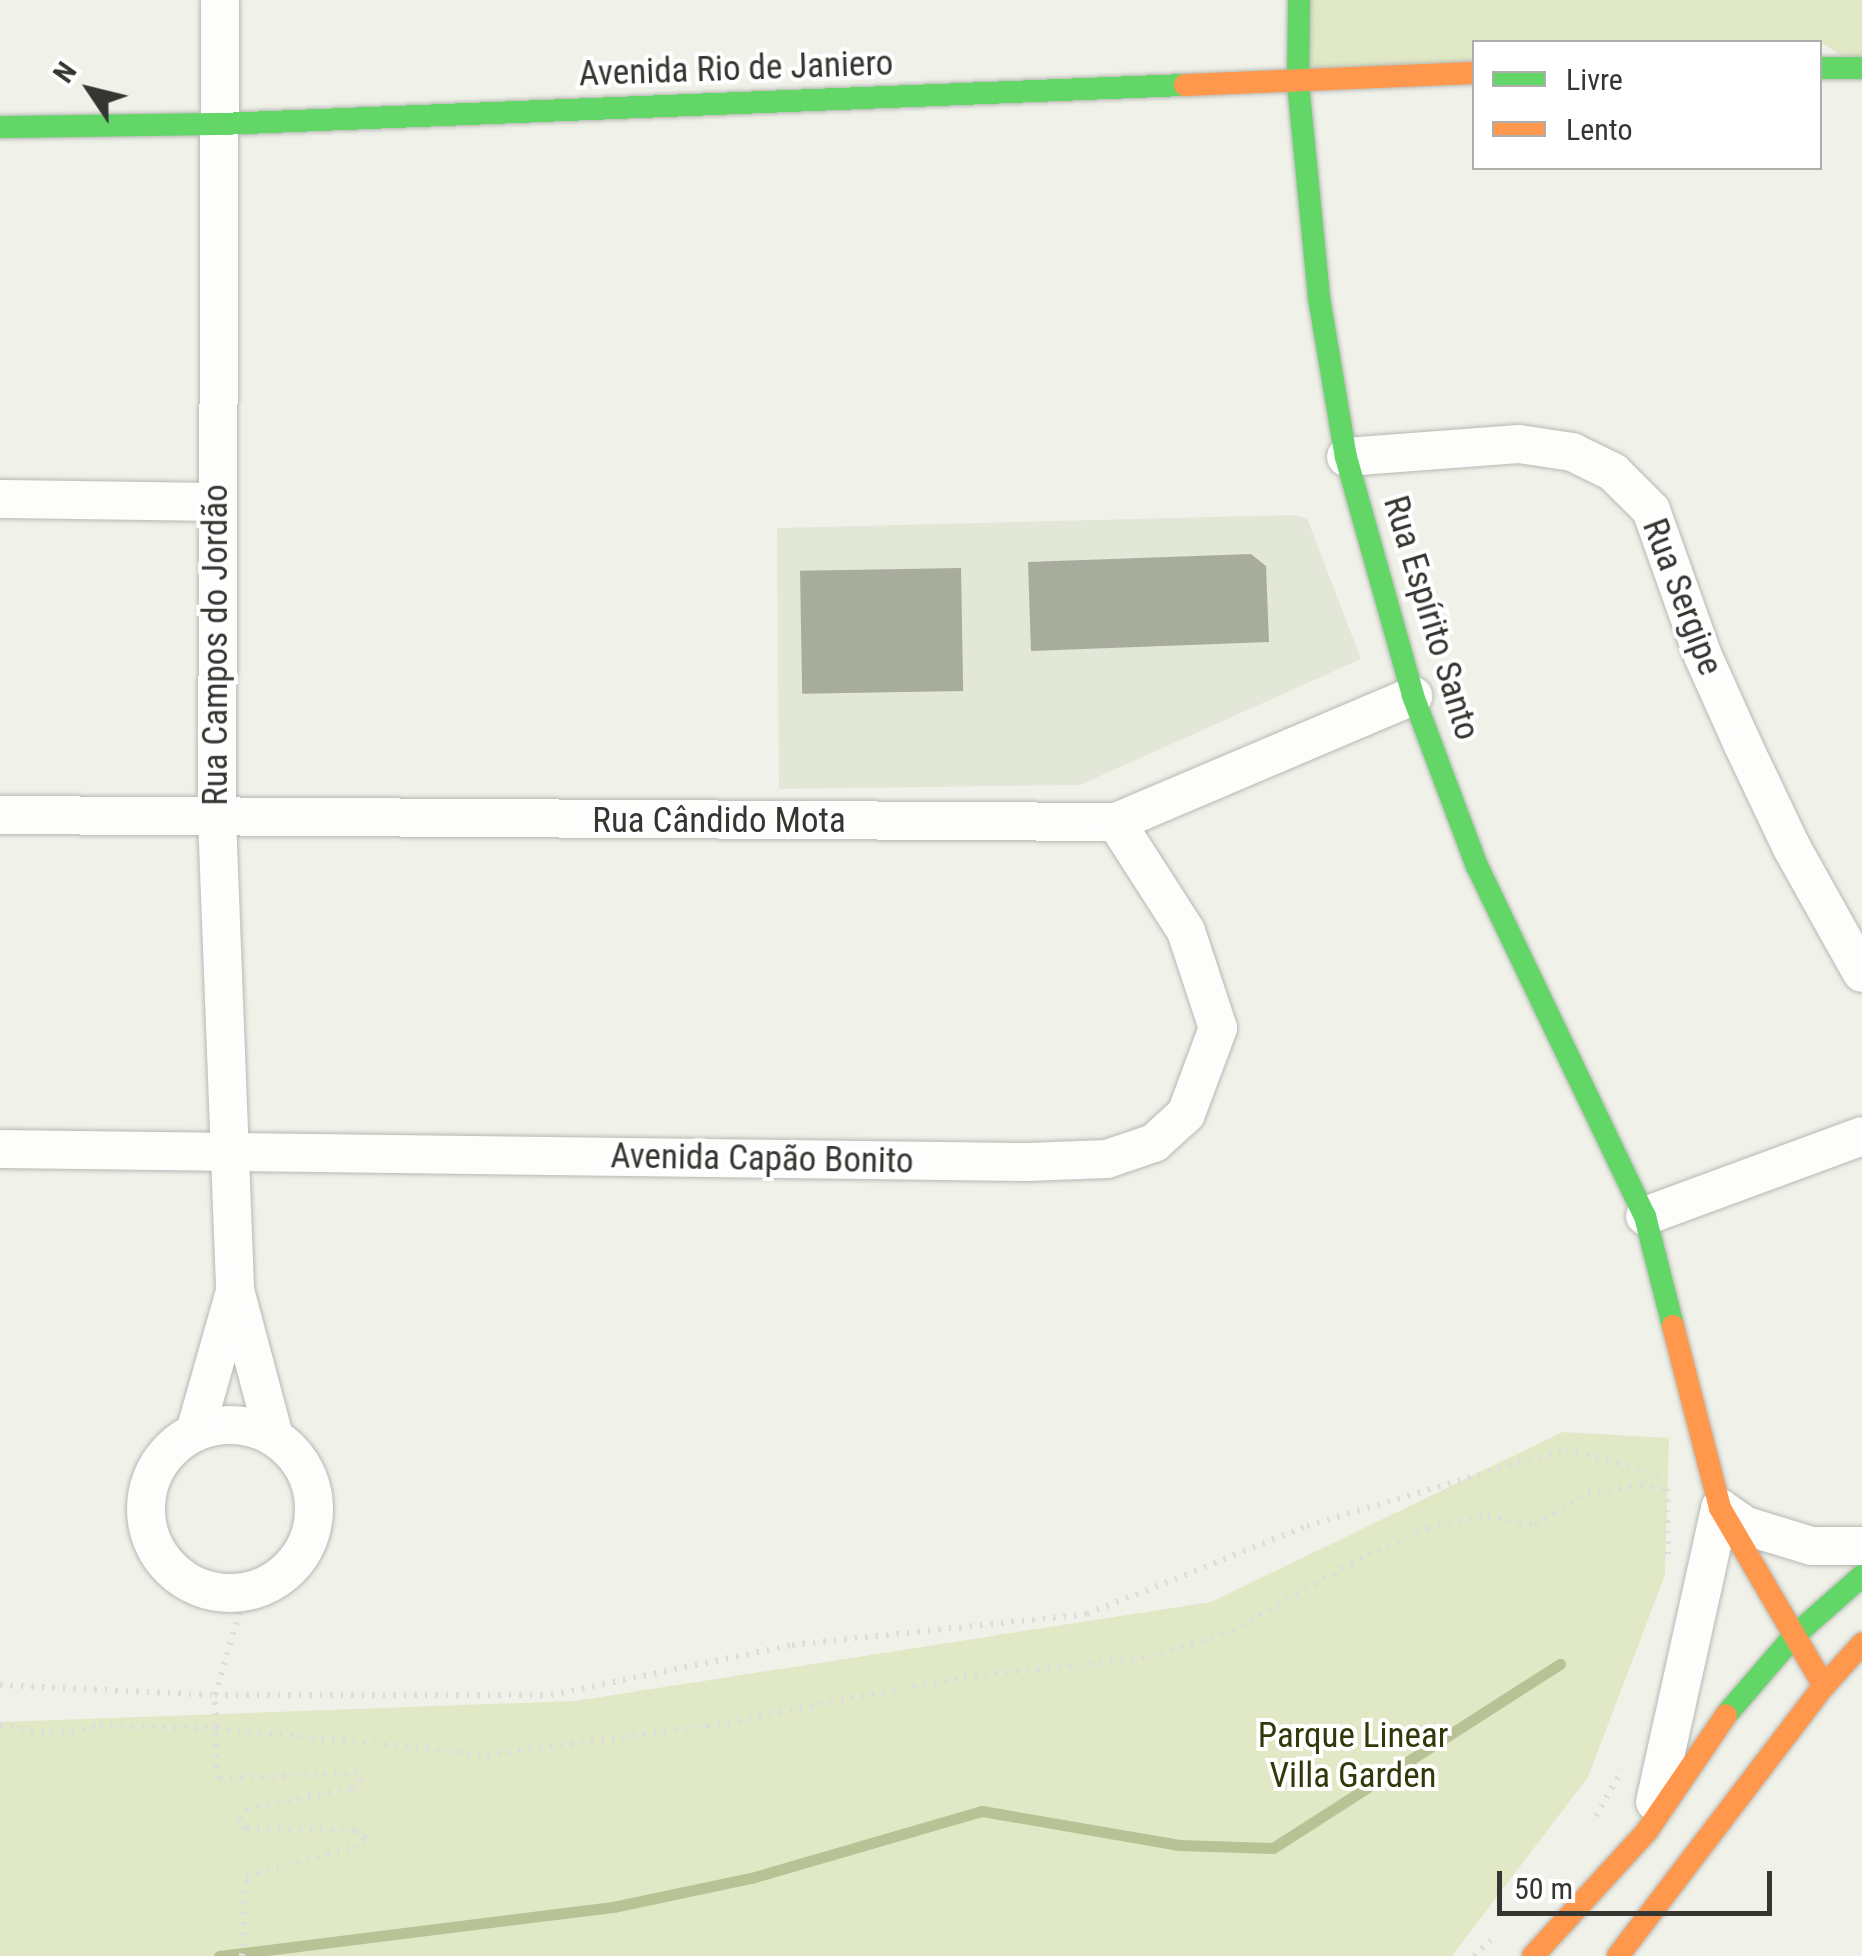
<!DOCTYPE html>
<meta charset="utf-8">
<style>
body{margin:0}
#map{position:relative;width:1862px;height:1956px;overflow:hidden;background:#f0f2ea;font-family:"Roboto Condensed",sans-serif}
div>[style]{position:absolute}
.built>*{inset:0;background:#e2e7d7}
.green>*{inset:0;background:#e0e8c5}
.stream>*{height:11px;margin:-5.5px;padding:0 5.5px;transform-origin:5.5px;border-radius:5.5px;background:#b8c295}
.building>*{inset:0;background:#a8ac9d;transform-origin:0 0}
.path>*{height:6px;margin-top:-3px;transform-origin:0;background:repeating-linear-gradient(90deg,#dcdedb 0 2.5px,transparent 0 10.5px)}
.roads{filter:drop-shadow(0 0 2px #b6b8b2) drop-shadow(0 0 2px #b6b8b2)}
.street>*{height:38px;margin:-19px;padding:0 19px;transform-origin:19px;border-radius:19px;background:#fdfdfc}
.street>.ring{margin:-19px;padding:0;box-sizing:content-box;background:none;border:38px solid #fdfdfc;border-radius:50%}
.fast>*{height:22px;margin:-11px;padding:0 11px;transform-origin:11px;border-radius:11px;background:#63d668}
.slow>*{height:22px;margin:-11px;padding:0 11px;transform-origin:11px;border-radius:11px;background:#ff974d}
span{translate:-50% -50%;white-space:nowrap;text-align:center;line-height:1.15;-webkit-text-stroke:8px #fff;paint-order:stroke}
.street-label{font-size:35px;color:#353631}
.park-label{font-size:35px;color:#303908}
.legend{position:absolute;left:1472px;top:40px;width:350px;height:130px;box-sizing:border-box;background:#fff;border:2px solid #aeafad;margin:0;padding:12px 18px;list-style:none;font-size:30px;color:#353631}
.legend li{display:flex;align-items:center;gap:20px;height:50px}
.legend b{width:50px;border:2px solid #aeafad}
.north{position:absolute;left:40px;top:40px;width:100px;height:100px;-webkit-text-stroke:8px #fff;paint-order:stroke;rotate:305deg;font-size:28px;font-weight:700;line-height:40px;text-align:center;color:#353631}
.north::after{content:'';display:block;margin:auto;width:35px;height:45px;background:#353631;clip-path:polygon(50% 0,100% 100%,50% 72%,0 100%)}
.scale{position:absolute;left:1497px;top:1871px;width:275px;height:45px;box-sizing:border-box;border:5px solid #353631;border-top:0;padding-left:12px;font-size:30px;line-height:35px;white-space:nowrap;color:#353631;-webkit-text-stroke:8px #fff;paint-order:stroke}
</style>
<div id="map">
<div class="built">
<i style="clip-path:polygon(1292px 515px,1307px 518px,1361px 659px,1080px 785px,779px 789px,777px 528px)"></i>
</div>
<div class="green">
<i style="clip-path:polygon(1299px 0,1862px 0,1862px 68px,1820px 42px,1474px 42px,1474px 73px,1298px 83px)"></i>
<i style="clip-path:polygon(1563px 1432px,1669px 1438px,1665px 1575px,1588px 1777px,1452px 1956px,0 1956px,0 1722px,575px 1701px,1211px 1602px)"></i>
</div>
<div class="stream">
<i style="left:219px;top:1956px;width:397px;rotate:-7.1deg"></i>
<i style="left:613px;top:1907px;width:141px;rotate:-11.9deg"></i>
<i style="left:751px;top:1878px;width:241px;rotate:-16.2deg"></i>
<i style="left:982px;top:1811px;width:200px;rotate:9.8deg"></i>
<i style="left:1179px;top:1845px;width:94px;rotate:1.8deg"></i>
<i style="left:1273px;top:1848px;width:341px;rotate:-32.7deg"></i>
</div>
<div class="building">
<i style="clip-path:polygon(1251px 554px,1266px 566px,1269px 642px,1031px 651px,1028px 562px)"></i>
<i style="left:961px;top:568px;width:123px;height:161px;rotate:89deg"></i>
</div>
<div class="path">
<i style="left:0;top:1685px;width:215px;rotate:2.7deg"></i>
<i style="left:215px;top:1695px;width:336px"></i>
<i style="left:551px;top:1695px;width:246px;rotate:-11.7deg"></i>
<i style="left:792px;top:1645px;width:297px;rotate:-6deg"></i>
<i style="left:1087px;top:1614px;width:237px;rotate:-21.8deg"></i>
<i style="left:1307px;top:1526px;width:270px;rotate:-16.6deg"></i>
<i style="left:1566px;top:1449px;width:102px;rotate:15.9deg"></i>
<i style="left:0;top:1725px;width:52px;rotate:10deg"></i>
<i style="left:51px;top:1734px;width:50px;rotate:-9.3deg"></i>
<i style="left:100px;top:1726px;width:117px;rotate:1deg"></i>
<i style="left:217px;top:1728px;width:271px;rotate:5.7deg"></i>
<i style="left:487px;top:1755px;width:222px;rotate:-7.5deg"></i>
<i style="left:707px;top:1726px;width:262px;rotate:-10.8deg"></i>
<i style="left:964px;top:1677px;width:188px;rotate:-6.1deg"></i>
<i style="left:1151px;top:1657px;width:85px;rotate:-17.8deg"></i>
<i style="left:1232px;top:1631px;width:156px;rotate:-29.5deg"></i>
<i style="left:1368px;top:1554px;width:65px;rotate:-23.4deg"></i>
<i style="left:1428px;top:1528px;width:61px;rotate:-11.3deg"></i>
<i style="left:1488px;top:1516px;width:48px;rotate:10.8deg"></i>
<i style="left:1535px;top:1525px;width:62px;rotate:-31.1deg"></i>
<i style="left:1588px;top:1493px;width:54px;rotate:-8.6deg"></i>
<i style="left:1641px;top:1485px;width:26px;rotate:9deg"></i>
<i style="left:1667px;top:1489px;width:73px;rotate:89.2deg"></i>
<i style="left:1596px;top:1816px;width:53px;rotate:-60.5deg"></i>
<i style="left:242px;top:1956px;width:80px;rotate:-87.1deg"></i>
<i style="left:246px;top:1876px;width:112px;rotate:-15deg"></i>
<i style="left:354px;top:1847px;width:15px;rotate:-37deg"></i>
<i style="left:366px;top:1838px;width:14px;rotate:-146deg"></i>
<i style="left:354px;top:1830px;width:108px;rotate:-179.5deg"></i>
<i style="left:246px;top:1829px;width:13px;rotate:-122deg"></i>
<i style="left:239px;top:1818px;width:11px;rotate:-52deg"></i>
<i style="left:246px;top:1809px;width:109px;rotate:-11.1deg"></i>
<i style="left:353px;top:1788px;width:10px;rotate:-37deg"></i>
<i style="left:361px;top:1782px;width:9px;rotate:-108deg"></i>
<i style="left:358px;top:1773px;width:141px;rotate:178deg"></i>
<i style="left:217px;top:1778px;width:83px;rotate:-91.4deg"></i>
<i style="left:215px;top:1695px;width:106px;rotate:-73.6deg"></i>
<i style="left:1474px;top:1956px;width:23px;rotate:-43deg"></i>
</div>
<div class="roads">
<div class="street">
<i style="left:220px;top:0;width:818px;rotate:90.21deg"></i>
<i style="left:217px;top:818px;width:472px;rotate:87.8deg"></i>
<i style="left:235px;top:1290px;width:152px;rotate:75.1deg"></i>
<i style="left:1346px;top:457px;width:173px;rotate:-4.3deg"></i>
<i style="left:1519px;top:444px;width:54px;rotate:8.6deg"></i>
<i style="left:1572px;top:452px;width:46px;rotate:26deg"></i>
<i style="left:1613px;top:472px;width:54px;rotate:45deg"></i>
<i style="left:1651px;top:510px;width:155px;rotate:70.4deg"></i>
<i style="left:1703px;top:656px;width:98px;rotate:65.8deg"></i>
<i style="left:1743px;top:745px;width:114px;rotate:64.6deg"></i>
<i style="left:1792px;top:848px;width:143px;rotate:60.8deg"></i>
<i style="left:0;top:499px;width:215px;rotate:0.8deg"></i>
<i style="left:0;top:815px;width:1116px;rotate:0.36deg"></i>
<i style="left:1116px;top:822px;width:323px;rotate:-23deg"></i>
<i style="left:0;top:1149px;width:1027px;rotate:0.73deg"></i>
<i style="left:1027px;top:1162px;width:80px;rotate:-2.1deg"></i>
<i style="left:1107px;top:1159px;width:50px;rotate:-18.8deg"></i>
<i style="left:1154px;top:1143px;width:43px;rotate:-42.2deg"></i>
<i style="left:1186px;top:1114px;width:92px;rotate:-69.6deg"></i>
<i style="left:1218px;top:1028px;width:102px;rotate:-108.3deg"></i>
<i style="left:1186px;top:931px;width:130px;rotate:-122.7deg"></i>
<i style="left:1645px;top:1216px;width:231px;rotate:-20.2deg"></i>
<i class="ring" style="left:146px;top:1425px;width:130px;height:130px"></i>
<i style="left:195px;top:1432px;width:146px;rotate:-74.1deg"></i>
<i style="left:1655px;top:1802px;width:301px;rotate:-77.5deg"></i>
<i style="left:1720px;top:1508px;width:32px;rotate:35deg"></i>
<i style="left:1746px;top:1526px;width:69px;rotate:16.9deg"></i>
<i style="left:1812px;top:1546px;width:50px"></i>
</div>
<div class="fast">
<i style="left:1299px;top:0;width:83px;rotate:90.7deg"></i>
<i style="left:1298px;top:83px;width:216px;rotate:84.4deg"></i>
<i style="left:1319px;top:298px;width:161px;rotate:80.4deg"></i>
<i style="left:1346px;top:457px;width:248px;rotate:74.3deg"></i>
<i style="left:1413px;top:696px;width:182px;rotate:69.4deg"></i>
<i style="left:1477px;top:866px;width:388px;rotate:64.4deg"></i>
<i style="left:1645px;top:1216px;width:114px;rotate:75.7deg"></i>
<i style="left:1820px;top:68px;width:42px"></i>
<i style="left:0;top:127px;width:221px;rotate:-0.8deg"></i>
<i style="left:221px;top:124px;width:965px;rotate:-2.32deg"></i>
<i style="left:1726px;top:1715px;width:104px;rotate:-49.3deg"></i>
<i style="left:1794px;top:1636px;width:91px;rotate:-41.4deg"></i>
</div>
<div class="slow">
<i style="left:1185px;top:85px;width:289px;rotate:-2.4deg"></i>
<i style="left:1673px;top:1326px;width:188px;rotate:75.5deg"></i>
<i style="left:1720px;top:1508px;width:206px;rotate:59.7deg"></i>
<i style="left:1533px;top:1956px;width:169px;rotate:-47.6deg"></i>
<i style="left:1647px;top:1831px;width:140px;rotate:-55.7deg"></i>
<i style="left:1618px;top:1956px;width:340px;rotate:-52.7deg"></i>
<i style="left:1824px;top:1686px;width:57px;rotate:-47.9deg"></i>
</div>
</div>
<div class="street-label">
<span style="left:736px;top:69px;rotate:-2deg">Avenida Rio de Janiero</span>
<span style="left:1682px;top:597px;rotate:69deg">Rua Sergipe</span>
<span style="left:1431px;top:618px;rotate:73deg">Rua Espírito Santo</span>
<span style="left:216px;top:645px;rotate:-90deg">Rua Campos do Jordão</span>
<span style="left:719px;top:821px">Rua Cândido Mota</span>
<span style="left:762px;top:1159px;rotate:1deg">Avenida Capão Bonito</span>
</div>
<div class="park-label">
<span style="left:1353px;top:1756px">Parque Linear<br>Villa Garden</span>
</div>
<ul class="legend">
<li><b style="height:12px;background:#63d668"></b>Livre</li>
<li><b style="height:12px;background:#ff974d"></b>Lento</li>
</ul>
<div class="north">N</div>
<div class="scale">50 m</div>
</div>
